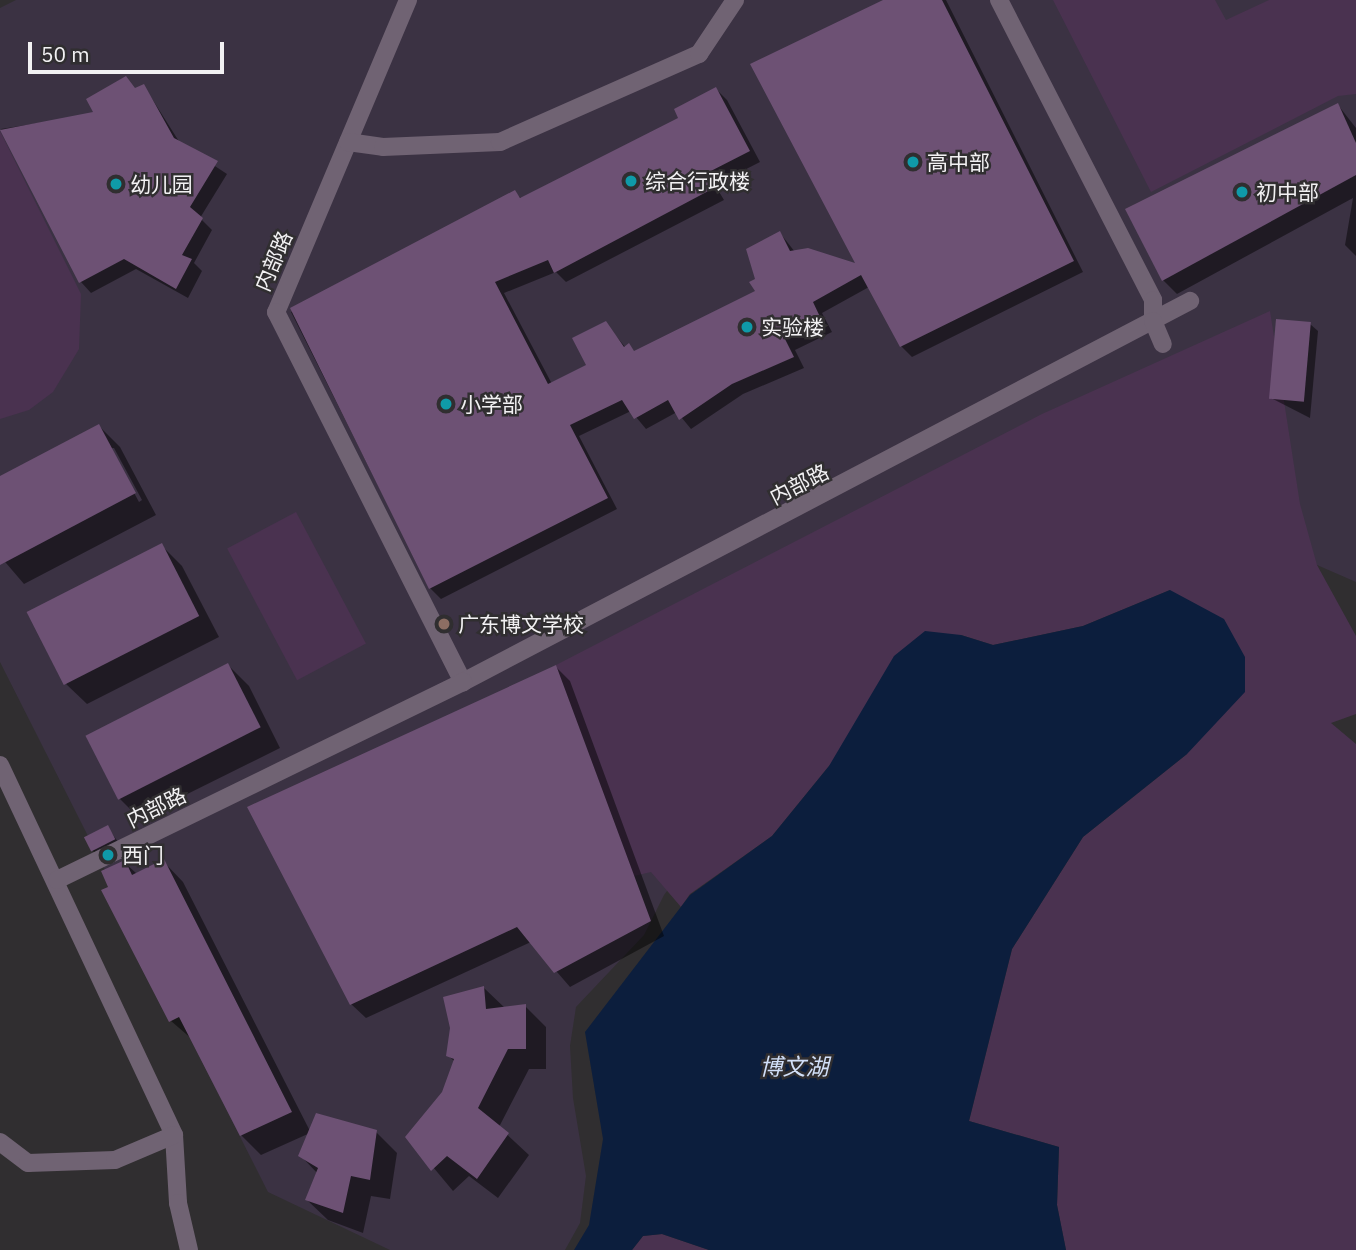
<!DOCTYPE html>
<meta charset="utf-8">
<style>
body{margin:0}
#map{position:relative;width:1356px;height:1250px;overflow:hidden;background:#302e30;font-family:"IBM Plex Sans","Noto Sans SC",sans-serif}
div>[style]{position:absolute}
.education>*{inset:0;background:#3b3243}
.green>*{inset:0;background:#4a3250;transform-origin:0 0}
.water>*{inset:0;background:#0c1e3d}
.shadow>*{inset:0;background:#0007}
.building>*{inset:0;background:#6d5174;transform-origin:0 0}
.minor>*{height:18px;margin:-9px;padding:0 9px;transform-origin:9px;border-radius:9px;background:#706373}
.dots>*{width:19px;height:19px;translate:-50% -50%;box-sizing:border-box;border:4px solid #302e30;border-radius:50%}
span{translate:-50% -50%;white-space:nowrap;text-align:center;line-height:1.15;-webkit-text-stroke:5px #302e30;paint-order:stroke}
.poi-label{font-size:21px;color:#f2f1f3}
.left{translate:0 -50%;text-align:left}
.street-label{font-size:21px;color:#f2f1f3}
.water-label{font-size:23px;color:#d1dff8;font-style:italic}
.scale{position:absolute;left:28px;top:42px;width:196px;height:32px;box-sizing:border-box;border:4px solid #f2f1f3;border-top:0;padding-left:9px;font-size:21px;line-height:24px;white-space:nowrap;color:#f2f1f3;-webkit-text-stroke:5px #302e30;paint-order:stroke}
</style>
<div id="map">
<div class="education">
<i style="clip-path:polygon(16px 0,1356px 0,1356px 582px,1301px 558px,897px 608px,693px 856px,664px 895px,644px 935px,576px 1007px,570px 1046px,573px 1098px,586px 1176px,580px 1223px,565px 1250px,390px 1250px,268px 1192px,0 662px,0 8px)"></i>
</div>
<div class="green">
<i style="clip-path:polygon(1053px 0,1215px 0,1226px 20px,1269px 0,1356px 0,1356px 94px,1338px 96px,1151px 192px)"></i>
<i style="clip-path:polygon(0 131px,81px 294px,79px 349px,53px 392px,29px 410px,0 419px)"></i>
<i style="clip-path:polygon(1270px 311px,1300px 504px,1317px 565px,1356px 636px,1356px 714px,1331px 723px,1356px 744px,1356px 1250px,1066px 1250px,1057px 1205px,1059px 1147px,969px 1121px,1012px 949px,1083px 837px,1187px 754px,1170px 590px,1083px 626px,993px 645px,961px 635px,829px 766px,772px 836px,690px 894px,681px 907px,651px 872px,634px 876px,556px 665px,1042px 414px)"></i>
<i style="left:296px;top:512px;width:149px;height:78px;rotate:62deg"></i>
<i style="clip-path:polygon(662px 1234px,709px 1250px,632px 1250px,643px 1236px)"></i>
</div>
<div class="water">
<i style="clip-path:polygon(1170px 590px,1224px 619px,1245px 657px,1245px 692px,1187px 754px,1083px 837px,1012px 949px,969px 1121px,1059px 1147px,1057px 1205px,1066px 1250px,709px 1250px,662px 1234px,643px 1236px,632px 1250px,574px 1250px,589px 1225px,603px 1139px,585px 1032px,690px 895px,772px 836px,829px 766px,894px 656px,925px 631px,961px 635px,993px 645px,1083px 626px)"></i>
</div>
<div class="shadow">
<i style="clip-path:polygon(887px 0,946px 0,1083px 272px,912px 357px,901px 346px,869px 287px,822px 313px,832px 332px,795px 350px,804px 368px,743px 394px,691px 429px,677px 412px,646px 429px,631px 411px,579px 436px,617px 509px,441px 599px,430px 588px,291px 312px,514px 192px,522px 199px,681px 119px,716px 89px,727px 100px,760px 162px,715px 185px,724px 200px,566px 282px,556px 272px,504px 293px,552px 384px,589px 366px,605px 323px,626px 348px,636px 352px,758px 292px,757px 280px,780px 233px,795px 252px,859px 266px)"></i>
<i style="clip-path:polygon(144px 86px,180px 143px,227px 174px,200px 218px,212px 230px,194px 263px,202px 271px,188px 298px,136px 269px,91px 293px,81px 282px,1px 129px,96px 114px)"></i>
<i style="clip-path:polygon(1338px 105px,1356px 128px,1356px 256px,1345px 245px,1353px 198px,1177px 294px,1163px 280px)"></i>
<i style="clip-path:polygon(1310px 324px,1318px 331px,1310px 418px,1271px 398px)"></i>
<i style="clip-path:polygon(evenodd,99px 426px,120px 447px,156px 515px,24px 584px,0 556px,0 478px,99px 426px,110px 448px,114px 448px,142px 500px,139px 502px,110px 448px)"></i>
<i style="clip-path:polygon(161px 545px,182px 566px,219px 637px,87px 704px,66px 684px)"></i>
<i style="clip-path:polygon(228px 665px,249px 686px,280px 748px,139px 818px,118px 797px)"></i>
<i style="clip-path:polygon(556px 667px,570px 681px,664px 936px,570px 987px,531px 942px,366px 1018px,351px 1004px)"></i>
<i style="clip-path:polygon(107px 827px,124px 850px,103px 861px,92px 850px)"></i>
<i style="clip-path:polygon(163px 861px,183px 882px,310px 1131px,376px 1132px,397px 1153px,390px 1199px,371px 1196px,363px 1233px,328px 1220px,307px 1200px,318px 1174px,300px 1155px,310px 1133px,261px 1155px,241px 1135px,193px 1040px,171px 1021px,111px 888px,124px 862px,137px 874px)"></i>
<i style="clip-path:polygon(484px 988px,505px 1008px,525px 1006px,546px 1027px,546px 1069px,529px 1069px,499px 1127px,529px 1155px,498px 1198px,469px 1176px,453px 1191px,408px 1137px,444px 1093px,455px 1062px,448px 1055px)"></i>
</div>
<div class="building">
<i style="clip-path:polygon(883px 0,942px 0,1074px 261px,900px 347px,861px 275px,813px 302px,822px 321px,785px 339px,794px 357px,732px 384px,679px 420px,668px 400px,634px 419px,622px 400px,570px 425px,608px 498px,429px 589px,290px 308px,515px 190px,520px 198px,678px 118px,674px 109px,716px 87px,750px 151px,705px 174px,714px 188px,554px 273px,548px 260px,495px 282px,548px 384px,586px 365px,572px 338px,606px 321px,624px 347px,629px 343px,634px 351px,755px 291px,749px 282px,755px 279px,746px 249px,780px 231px,790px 251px,808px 248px,855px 263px,750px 64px)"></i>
<i style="clip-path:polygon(126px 76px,135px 88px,144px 84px,174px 138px,218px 161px,190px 207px,203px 218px,182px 255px,192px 259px,176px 289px,124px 259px,79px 283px,0 130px,93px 112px,86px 99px)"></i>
<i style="clip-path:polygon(1338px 103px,1356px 143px,1356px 175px,1162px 281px,1125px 209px)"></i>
<i style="left:1276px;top:319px;width:35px;height:80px;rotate:5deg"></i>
<i style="clip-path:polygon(99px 424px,136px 493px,0 565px,0 476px)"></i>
<i style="left:162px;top:543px;width:82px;height:152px;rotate:63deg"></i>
<i style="left:228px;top:663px;width:72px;height:160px;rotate:63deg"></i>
<i style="clip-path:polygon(556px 665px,651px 921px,554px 973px,517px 927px,350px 1005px,247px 807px)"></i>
<i style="left:108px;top:825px;width:16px;height:27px;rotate:63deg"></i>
<i style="clip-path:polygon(164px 859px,292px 1112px,240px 1136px,179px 1017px,169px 1022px,101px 890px,108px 887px,101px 871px,125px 860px,132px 875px)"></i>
<i style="clip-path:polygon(484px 986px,486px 1009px,526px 1004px,526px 1049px,508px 1049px,478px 1108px,509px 1133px,477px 1179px,447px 1156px,431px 1171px,405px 1137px,442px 1092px,454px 1059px,446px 1056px,450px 1028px,443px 997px)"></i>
<i style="clip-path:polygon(316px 1113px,377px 1130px,370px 1180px,351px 1176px,343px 1213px,305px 1200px,318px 1168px,298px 1156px)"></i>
</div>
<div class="minor">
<i style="left:408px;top:0;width:339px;rotate:112.9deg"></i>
<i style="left:276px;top:312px;width:415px;rotate:63.2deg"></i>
<i style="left:463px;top:682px;width:821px;rotate:-27.66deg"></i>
<i style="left:999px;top:0;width:337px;rotate:62.8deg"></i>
<i style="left:1153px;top:300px;width:21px;rotate:90deg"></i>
<i style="left:1153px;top:321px;width:25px;rotate:67deg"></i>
<i style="left:348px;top:142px;width:35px;rotate:8deg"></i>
<i style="left:383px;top:147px;width:117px;rotate:-2.4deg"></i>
<i style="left:500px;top:142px;width:218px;rotate:-23.9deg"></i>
<i style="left:699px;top:54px;width:65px;rotate:-56.3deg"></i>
<i style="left:0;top:765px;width:409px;rotate:64.8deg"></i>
<i style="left:174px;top:1135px;width:68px;rotate:86.6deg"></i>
<i style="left:178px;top:1203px;width:48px;rotate:76.8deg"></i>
<i style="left:57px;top:880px;width:452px;rotate:-26deg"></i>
<i style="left:0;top:1142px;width:35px;rotate:37deg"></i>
<i style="left:28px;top:1163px;width:87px;rotate:-2deg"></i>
<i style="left:115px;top:1160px;width:64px;rotate:-23deg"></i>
</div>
<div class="dots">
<i style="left:913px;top:162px;background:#0f9aa8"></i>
<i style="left:631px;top:181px;background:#0f9aa8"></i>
<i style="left:116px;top:184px;background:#0f9aa8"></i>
<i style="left:1242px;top:192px;background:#0f9aa8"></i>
<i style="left:747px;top:327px;background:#0f9aa8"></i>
<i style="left:446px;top:404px;background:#0f9aa8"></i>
<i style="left:444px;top:624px;background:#8d6e63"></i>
<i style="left:108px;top:855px;background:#0f9aa8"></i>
</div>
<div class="poi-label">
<span class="left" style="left:927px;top:162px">高中部</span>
<span class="left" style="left:645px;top:181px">综合行政楼</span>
<span class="left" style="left:130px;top:184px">幼儿园</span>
<span class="left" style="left:1256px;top:192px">初中部</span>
<span class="left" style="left:761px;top:327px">实验楼</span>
<span class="left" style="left:460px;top:404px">小学部</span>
<span class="left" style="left:458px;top:624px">广东博文学校</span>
<span class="left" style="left:122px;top:855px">西门</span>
</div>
<div class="street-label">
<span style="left:273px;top:261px;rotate:-67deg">内部路</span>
<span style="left:799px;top:484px;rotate:-27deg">内部路</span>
<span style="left:156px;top:807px;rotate:-26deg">内部路</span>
</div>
<div class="water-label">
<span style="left:794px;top:1066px">博文湖</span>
</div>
<div class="scale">50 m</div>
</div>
